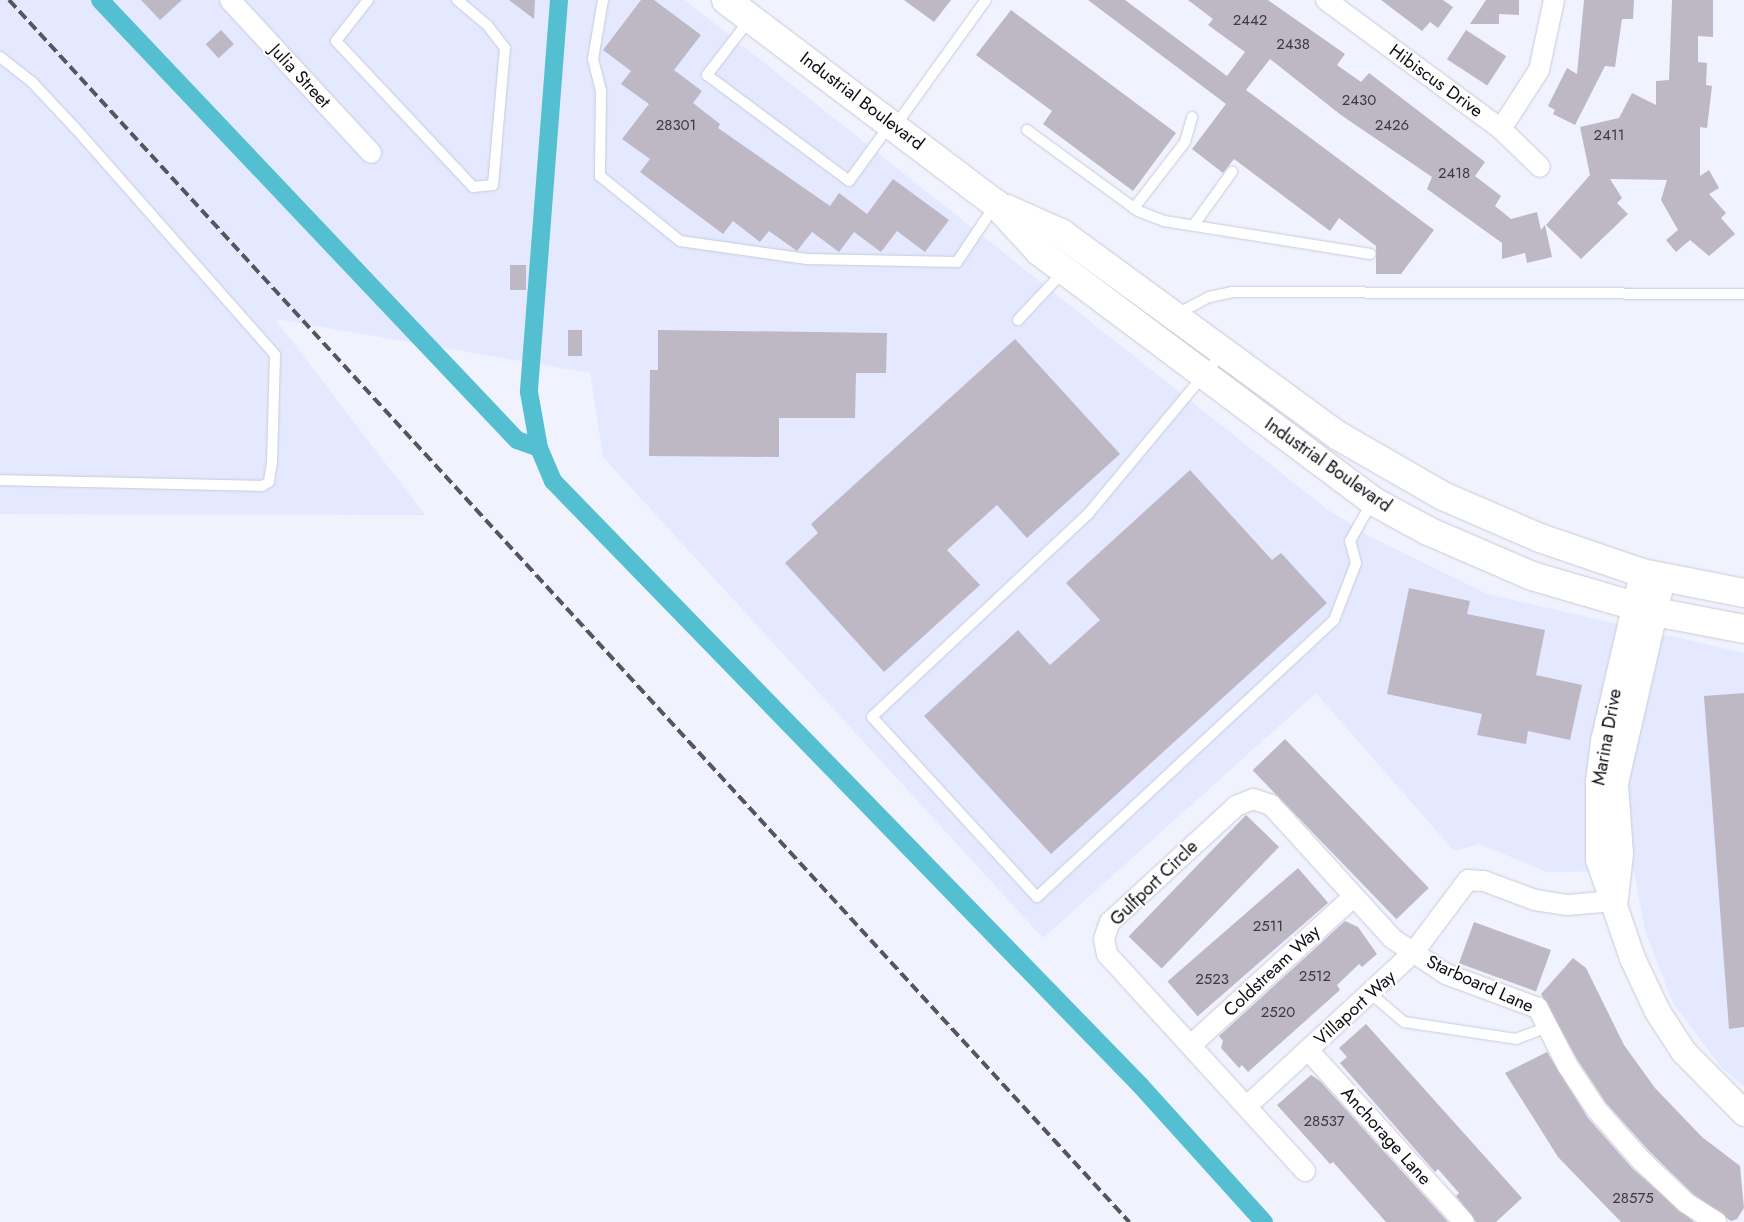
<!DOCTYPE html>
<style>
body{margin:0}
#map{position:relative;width:1744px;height:1222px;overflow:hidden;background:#f0f2fe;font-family:Jost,sans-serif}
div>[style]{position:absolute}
.built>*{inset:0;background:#e4e9ff}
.canal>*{height:18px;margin:-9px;padding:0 9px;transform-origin:9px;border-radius:9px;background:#54bfd0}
.building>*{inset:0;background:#beb8c5;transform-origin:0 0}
.roads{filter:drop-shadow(0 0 1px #c7cbd8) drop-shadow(0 0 1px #c7cbd8)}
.service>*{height:10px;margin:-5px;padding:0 5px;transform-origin:5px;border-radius:5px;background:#fff}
.minor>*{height:20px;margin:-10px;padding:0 10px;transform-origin:10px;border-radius:10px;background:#fff}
.tertiary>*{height:25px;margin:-12.5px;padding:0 12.5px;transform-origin:12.5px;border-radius:12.5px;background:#fff}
.secondary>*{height:28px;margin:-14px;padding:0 14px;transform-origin:14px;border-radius:14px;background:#fff}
.rail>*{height:4px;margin-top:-2px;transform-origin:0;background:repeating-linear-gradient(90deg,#55565d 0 10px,transparent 0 15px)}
span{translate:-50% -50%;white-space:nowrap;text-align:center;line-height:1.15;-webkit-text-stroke:4px #fff;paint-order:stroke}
.number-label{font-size:15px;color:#3a3940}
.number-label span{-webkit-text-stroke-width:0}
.street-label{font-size:18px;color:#0e0f14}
</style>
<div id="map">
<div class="built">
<i style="clip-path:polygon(0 0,685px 0,1328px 510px,1373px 538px,1487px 594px,1744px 653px,1744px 1087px,1721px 1067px,1673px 1003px,1645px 931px,1634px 871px,1547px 872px,1479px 844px,1454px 851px,1316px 693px,1043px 938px,603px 457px,590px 373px,275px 319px,425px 515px,0 514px)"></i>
</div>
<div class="canal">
<i style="left:100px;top:0;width:606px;rotate:46.54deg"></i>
<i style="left:517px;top:440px;width:23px;rotate:20deg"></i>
<i style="left:559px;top:0;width:393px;rotate:94.4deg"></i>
<i style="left:529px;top:392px;width:57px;rotate:79.9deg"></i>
<i style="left:539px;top:448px;width:36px;rotate:67deg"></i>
<i style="left:553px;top:481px;width:842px;rotate:45.82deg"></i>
<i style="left:1140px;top:1085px;width:185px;rotate:47.9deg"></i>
</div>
<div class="building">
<i style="clip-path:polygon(141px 0,182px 0,160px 20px)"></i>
<i style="clip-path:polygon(509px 0,535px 0,534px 19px)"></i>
<i style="clip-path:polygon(641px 0,654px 0,701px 35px,674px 70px,702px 91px,693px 103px,720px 124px,718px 128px,830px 206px,839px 193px,867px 214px,893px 179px,949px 220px,925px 252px,897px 231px,881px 252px,854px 232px,839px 252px,812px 232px,797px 251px,769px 231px,760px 242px,733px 221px,723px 234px,640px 172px,650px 159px,622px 139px,649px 104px,621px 84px,631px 71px,603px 50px)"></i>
<i style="clip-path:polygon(904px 0,951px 0,934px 22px)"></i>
<i style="clip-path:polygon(1088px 0,1125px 0,1227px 76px,1245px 52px,1208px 25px,1213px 19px,1188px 0,1268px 0,1345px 54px,1337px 65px,1361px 82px,1369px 73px,1485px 162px,1475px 176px,1501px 196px,1495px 206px,1511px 219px,1537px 212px,1541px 230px,1545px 225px,1552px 257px,1527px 263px,1525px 253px,1502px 259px,1502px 243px,1427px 189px,1432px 177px,1341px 115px,1270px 59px,1246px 90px,1434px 230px,1401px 274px,1376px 274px,1376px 246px,1339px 218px,1330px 231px,1234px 159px,1223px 173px,1192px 149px,1226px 104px)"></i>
<i style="clip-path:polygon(1381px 0,1443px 0,1453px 7px,1438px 28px,1430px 22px,1422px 31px)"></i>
<i style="clip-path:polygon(1486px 0,1519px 0,1519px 15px,1499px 14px,1499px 24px,1470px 24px)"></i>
<i style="clip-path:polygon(1584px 0,1634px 0,1633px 19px,1622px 19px,1615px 67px,1605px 66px,1575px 125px,1553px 114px,1555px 110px,1548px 106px,1567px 68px,1577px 74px)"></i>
<i style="clip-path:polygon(1672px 0,1713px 0,1713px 37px,1698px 36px,1698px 62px,1707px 63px,1706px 85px,1712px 86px,1707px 128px,1700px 127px,1700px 176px,1709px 170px,1719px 188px,1709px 194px,1726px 213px,1721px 218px,1735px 234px,1709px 256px,1690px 240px,1676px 252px,1666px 240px,1678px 230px,1661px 200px,1667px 180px,1610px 179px,1622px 198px,1617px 203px,1628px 214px,1581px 259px,1546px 225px,1590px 175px,1580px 127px,1619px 118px,1632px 93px,1656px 105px,1656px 81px,1669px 80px)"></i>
<i style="clip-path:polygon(1011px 10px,1176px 133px,1133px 191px,1043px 124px,1052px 111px,976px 55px)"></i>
<i style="left:221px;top:30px;width:19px;height:21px;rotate:47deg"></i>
<i style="left:1466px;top:30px;width:48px;height:35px;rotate:33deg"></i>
<i style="left:510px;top:265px;width:16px;height:25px"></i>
<i style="left:568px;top:330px;width:14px;height:26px"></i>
<i style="clip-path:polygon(658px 330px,887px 333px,886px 373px,856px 373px,855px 418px,779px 418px,779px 457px,649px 456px,650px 370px,658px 370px)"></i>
<i style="clip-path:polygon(1015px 339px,1120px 454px,1027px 538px,997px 505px,947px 550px,980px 585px,884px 672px,785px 563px,818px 533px,811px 524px)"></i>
<i style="clip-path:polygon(1190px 470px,1272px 560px,1281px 553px,1327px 603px,1051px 854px,924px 716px,1018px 630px,1050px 665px,1100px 620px,1066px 583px)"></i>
<i style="clip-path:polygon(1409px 588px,1470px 601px,1467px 614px,1545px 630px,1536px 675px,1582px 685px,1570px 740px,1528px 731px,1526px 744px,1477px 735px,1482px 714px,1387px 694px)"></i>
<i style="clip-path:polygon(1744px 693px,1744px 1027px,1729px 1029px,1704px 696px)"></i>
<i style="left:1285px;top:739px;width:207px;height:45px;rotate:46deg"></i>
<i style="left:1246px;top:815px;width:46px;height:169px;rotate:44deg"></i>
<i style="left:1298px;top:868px;width:46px;height:173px;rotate:49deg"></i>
<i style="clip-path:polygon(1345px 921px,1358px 927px,1377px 954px,1362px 967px,1359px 964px,1337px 985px,1340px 990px,1248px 1072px,1242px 1065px,1239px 1068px,1221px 1048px,1223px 1041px,1219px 1036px)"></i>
<i style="left:1474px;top:922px;width:82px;height:44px;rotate:20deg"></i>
<i style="clip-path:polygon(1573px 958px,1586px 968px,1624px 1045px,1655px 1088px,1702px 1137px,1740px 1166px,1744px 1208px,1737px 1219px,1731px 1221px,1693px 1194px,1650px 1152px,1606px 1103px,1577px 1059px,1541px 994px)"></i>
<i style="clip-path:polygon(1366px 1024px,1522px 1198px,1496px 1222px,1476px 1222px,1456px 1196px,1459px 1193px,1438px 1169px,1435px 1172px,1340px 1063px,1347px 1057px,1339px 1048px)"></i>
<i style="clip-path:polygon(1547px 1052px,1588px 1118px,1633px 1169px,1694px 1222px,1621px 1222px,1558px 1157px,1505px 1073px)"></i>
<i style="clip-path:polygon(1311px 1075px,1320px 1081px,1448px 1222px,1386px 1222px,1333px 1162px,1330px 1164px,1277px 1105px)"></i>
</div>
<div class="roads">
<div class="service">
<i style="left:368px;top:0;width:52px;rotate:128deg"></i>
<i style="left:336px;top:41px;width:200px;rotate:46.8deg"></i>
<i style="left:473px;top:187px;width:20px;rotate:-6deg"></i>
<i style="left:493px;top:185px;width:138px;rotate:-85deg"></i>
<i style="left:505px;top:48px;width:29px;rotate:-128deg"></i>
<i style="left:487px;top:25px;width:39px;rotate:-140deg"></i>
<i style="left:603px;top:0;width:60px;rotate:99.6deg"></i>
<i style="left:593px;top:59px;width:32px;rotate:76deg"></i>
<i style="left:601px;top:90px;width:86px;rotate:90.7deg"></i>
<i style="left:600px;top:176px;width:103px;rotate:39.1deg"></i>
<i style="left:680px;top:241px;width:128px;rotate:8.1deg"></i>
<i style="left:807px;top:259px;width:150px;rotate:1.1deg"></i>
<i style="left:957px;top:262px;width:70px;rotate:-56.1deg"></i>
<i style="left:750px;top:19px;width:71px;rotate:127.5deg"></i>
<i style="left:707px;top:75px;width:177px;rotate:36.7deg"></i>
<i style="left:849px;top:181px;width:68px;rotate:-54deg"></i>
<i style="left:0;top:57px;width:41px;rotate:38deg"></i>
<i style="left:32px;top:82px;width:64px;rotate:46.9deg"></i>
<i style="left:76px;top:129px;width:301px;rotate:48.6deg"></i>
<i style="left:275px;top:355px;width:107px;rotate:91.6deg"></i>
<i style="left:272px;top:462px;width:20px;rotate:99deg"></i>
<i style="left:269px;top:482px;width:8px;rotate:150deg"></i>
<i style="left:262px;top:486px;width:262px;rotate:-178.7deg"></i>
<i style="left:895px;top:126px;width:155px;rotate:-54.2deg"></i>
<i style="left:1027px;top:130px;width:137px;rotate:36.1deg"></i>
<i style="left:1138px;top:211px;width:28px;rotate:21deg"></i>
<i style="left:1164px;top:221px;width:209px;rotate:9.1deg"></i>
<i style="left:1134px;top:208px;width:83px;rotate:-52.3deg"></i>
<i style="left:1185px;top:142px;width:26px;rotate:-74deg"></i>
<i style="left:1193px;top:226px;width:67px;rotate:-54.2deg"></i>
<i style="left:1177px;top:314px;width:36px;rotate:-28deg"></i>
<i style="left:1209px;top:297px;width:24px;rotate:-12deg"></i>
<i style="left:1232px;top:292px;width:512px;rotate:0.22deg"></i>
<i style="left:1018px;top:320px;width:66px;rotate:-46.8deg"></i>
<i style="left:1223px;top:352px;width:211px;rotate:129.8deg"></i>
<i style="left:1088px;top:514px;width:296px;rotate:136.8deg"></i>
<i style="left:872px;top:717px;width:244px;rotate:47.5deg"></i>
<i style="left:1037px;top:897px;width:406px;rotate:-43deg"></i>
<i style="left:1334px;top:620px;width:61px;rotate:-68.9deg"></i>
<i style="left:1356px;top:563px;width:23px;rotate:-105deg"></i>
<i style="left:1350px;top:541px;width:45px;rotate:-60.6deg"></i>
<i style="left:1370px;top:993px;width:45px;rotate:40.5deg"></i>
<i style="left:1404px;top:1022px;width:113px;rotate:8.6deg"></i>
<i style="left:1516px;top:1039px;width:34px;rotate:-21deg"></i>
</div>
<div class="minor">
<i style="left:230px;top:0;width:208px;rotate:47.3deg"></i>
<i style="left:1326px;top:0;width:217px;rotate:36.4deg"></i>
<i style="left:1501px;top:129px;width:54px;rotate:44.3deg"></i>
<i style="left:1501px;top:129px;width:70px;rotate:-57.2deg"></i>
<i style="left:1539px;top:70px;width:72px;rotate:-77.9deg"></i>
<i style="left:1191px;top:1045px;width:219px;rotate:-42.4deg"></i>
<i style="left:1308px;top:1050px;width:232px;rotate:47.8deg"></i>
<i style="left:1247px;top:1106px;width:226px;rotate:-42.7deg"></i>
<i style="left:1413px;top:953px;width:91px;rotate:-53deg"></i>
<i style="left:1468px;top:880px;width:16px;rotate:4deg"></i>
<i style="left:1484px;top:881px;width:54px;rotate:20.4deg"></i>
<i style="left:1535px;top:900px;width:33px;rotate:9deg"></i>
<i style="left:1568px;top:905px;width:46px;rotate:-5deg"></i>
<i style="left:1305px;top:1171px;width:294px;rotate:-132.4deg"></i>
<i style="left:1107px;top:954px;width:15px;rotate:-101deg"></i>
<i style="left:1104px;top:939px;width:18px;rotate:-71deg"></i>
<i style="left:1110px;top:922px;width:171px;rotate:-42.6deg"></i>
<i style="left:1236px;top:806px;width:18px;rotate:-22deg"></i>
<i style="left:1253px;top:799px;width:19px;rotate:18deg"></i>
<i style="left:1271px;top:805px;width:181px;rotate:47.7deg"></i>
<i style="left:1393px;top:939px;width:64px;rotate:33.4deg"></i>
<i style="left:1446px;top:974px;width:98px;rotate:20.3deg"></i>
<i style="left:1538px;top:1008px;width:64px;rotate:63deg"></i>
<i style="left:1567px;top:1065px;width:54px;rotate:56.3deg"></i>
<i style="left:1597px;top:1110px;width:67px;rotate:48.7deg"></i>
<i style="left:1641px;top:1160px;width:62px;rotate:43.7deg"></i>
<i style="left:1686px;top:1203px;width:36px;rotate:32deg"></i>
</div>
<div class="tertiary">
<i style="left:1642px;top:573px;width:172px;rotate:103.1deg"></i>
<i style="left:1603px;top:741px;width:40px;rotate:97.1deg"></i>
<i style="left:1598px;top:781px;width:78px;rotate:90deg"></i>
<i style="left:1598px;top:859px;width:105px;rotate:71deg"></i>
<i style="left:1632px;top:958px;width:59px;rotate:64.7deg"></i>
<i style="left:1657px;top:1011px;width:48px;rotate:57deg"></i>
<i style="left:1683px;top:1051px;width:87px;rotate:45.5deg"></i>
<i style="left:1615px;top:898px;width:45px;rotate:-83.7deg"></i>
<i style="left:1620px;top:853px;width:70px;rotate:-94.1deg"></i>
<i style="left:1615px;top:783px;width:211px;rotate:-77.1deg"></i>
</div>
<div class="secondary">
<i style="left:726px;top:0;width:338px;rotate:37.1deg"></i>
<i style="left:996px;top:204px;width:65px;rotate:47.5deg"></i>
<i style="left:1040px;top:252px;width:416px;rotate:36.8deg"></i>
<i style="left:1373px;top:501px;width:63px;rotate:28.6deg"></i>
<i style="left:1428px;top:531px;width:113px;rotate:23.4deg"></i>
<i style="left:1532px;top:576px;width:128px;rotate:16.3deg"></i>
<i style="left:1655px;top:612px;width:91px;rotate:10.8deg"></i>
<i style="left:1007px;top:209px;width:59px;rotate:24deg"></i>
<i style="left:1061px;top:233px;width:342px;rotate:36.2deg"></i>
<i style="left:1337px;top:435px;width:122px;rotate:29.9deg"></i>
<i style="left:1443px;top:496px;width:106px;rotate:23.4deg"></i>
<i style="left:1540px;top:538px;width:108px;rotate:18.9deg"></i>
<i style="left:1642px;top:573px;width:104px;rotate:11.1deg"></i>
</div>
</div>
<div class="rail">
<i style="left:9px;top:0;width:1658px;rotate:47.49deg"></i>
</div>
<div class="number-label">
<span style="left:1250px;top:21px">2442</span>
<span style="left:1293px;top:45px">2438</span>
<span style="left:1359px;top:101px">2430</span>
<span style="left:676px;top:126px">28301</span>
<span style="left:1392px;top:126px">2426</span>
<span style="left:1609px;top:136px">2411</span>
<span style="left:1454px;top:174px">2418</span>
<span style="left:1268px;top:927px">2511</span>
<span style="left:1315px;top:977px">2512</span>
<span style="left:1212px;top:980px">2523</span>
<span style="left:1278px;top:1013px">2520</span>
<span style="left:1324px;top:1122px">28537</span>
<span style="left:1633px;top:1199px">28575</span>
</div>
<div class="street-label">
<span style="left:300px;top:76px;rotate:47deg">Julia Street</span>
<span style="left:1436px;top:81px;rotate:36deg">Hibiscus Drive</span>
<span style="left:862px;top:101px;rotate:37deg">Industrial Boulevard</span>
<span style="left:1328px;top:465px;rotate:35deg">Industrial Boulevard</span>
<span style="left:1607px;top:737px;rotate:-80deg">Marina Drive</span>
<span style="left:1154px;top:883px;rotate:-44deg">Gulfport Circle</span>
<span style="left:1272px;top:971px;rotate:-43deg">Coldstream Way</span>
<span style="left:1480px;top:984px;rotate:24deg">Starboard Lane</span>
<span style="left:1355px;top:1008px;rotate:-42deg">Villaport Way</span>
<span style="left:1386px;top:1136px;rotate:48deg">Anchorage Lane</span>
</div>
</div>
